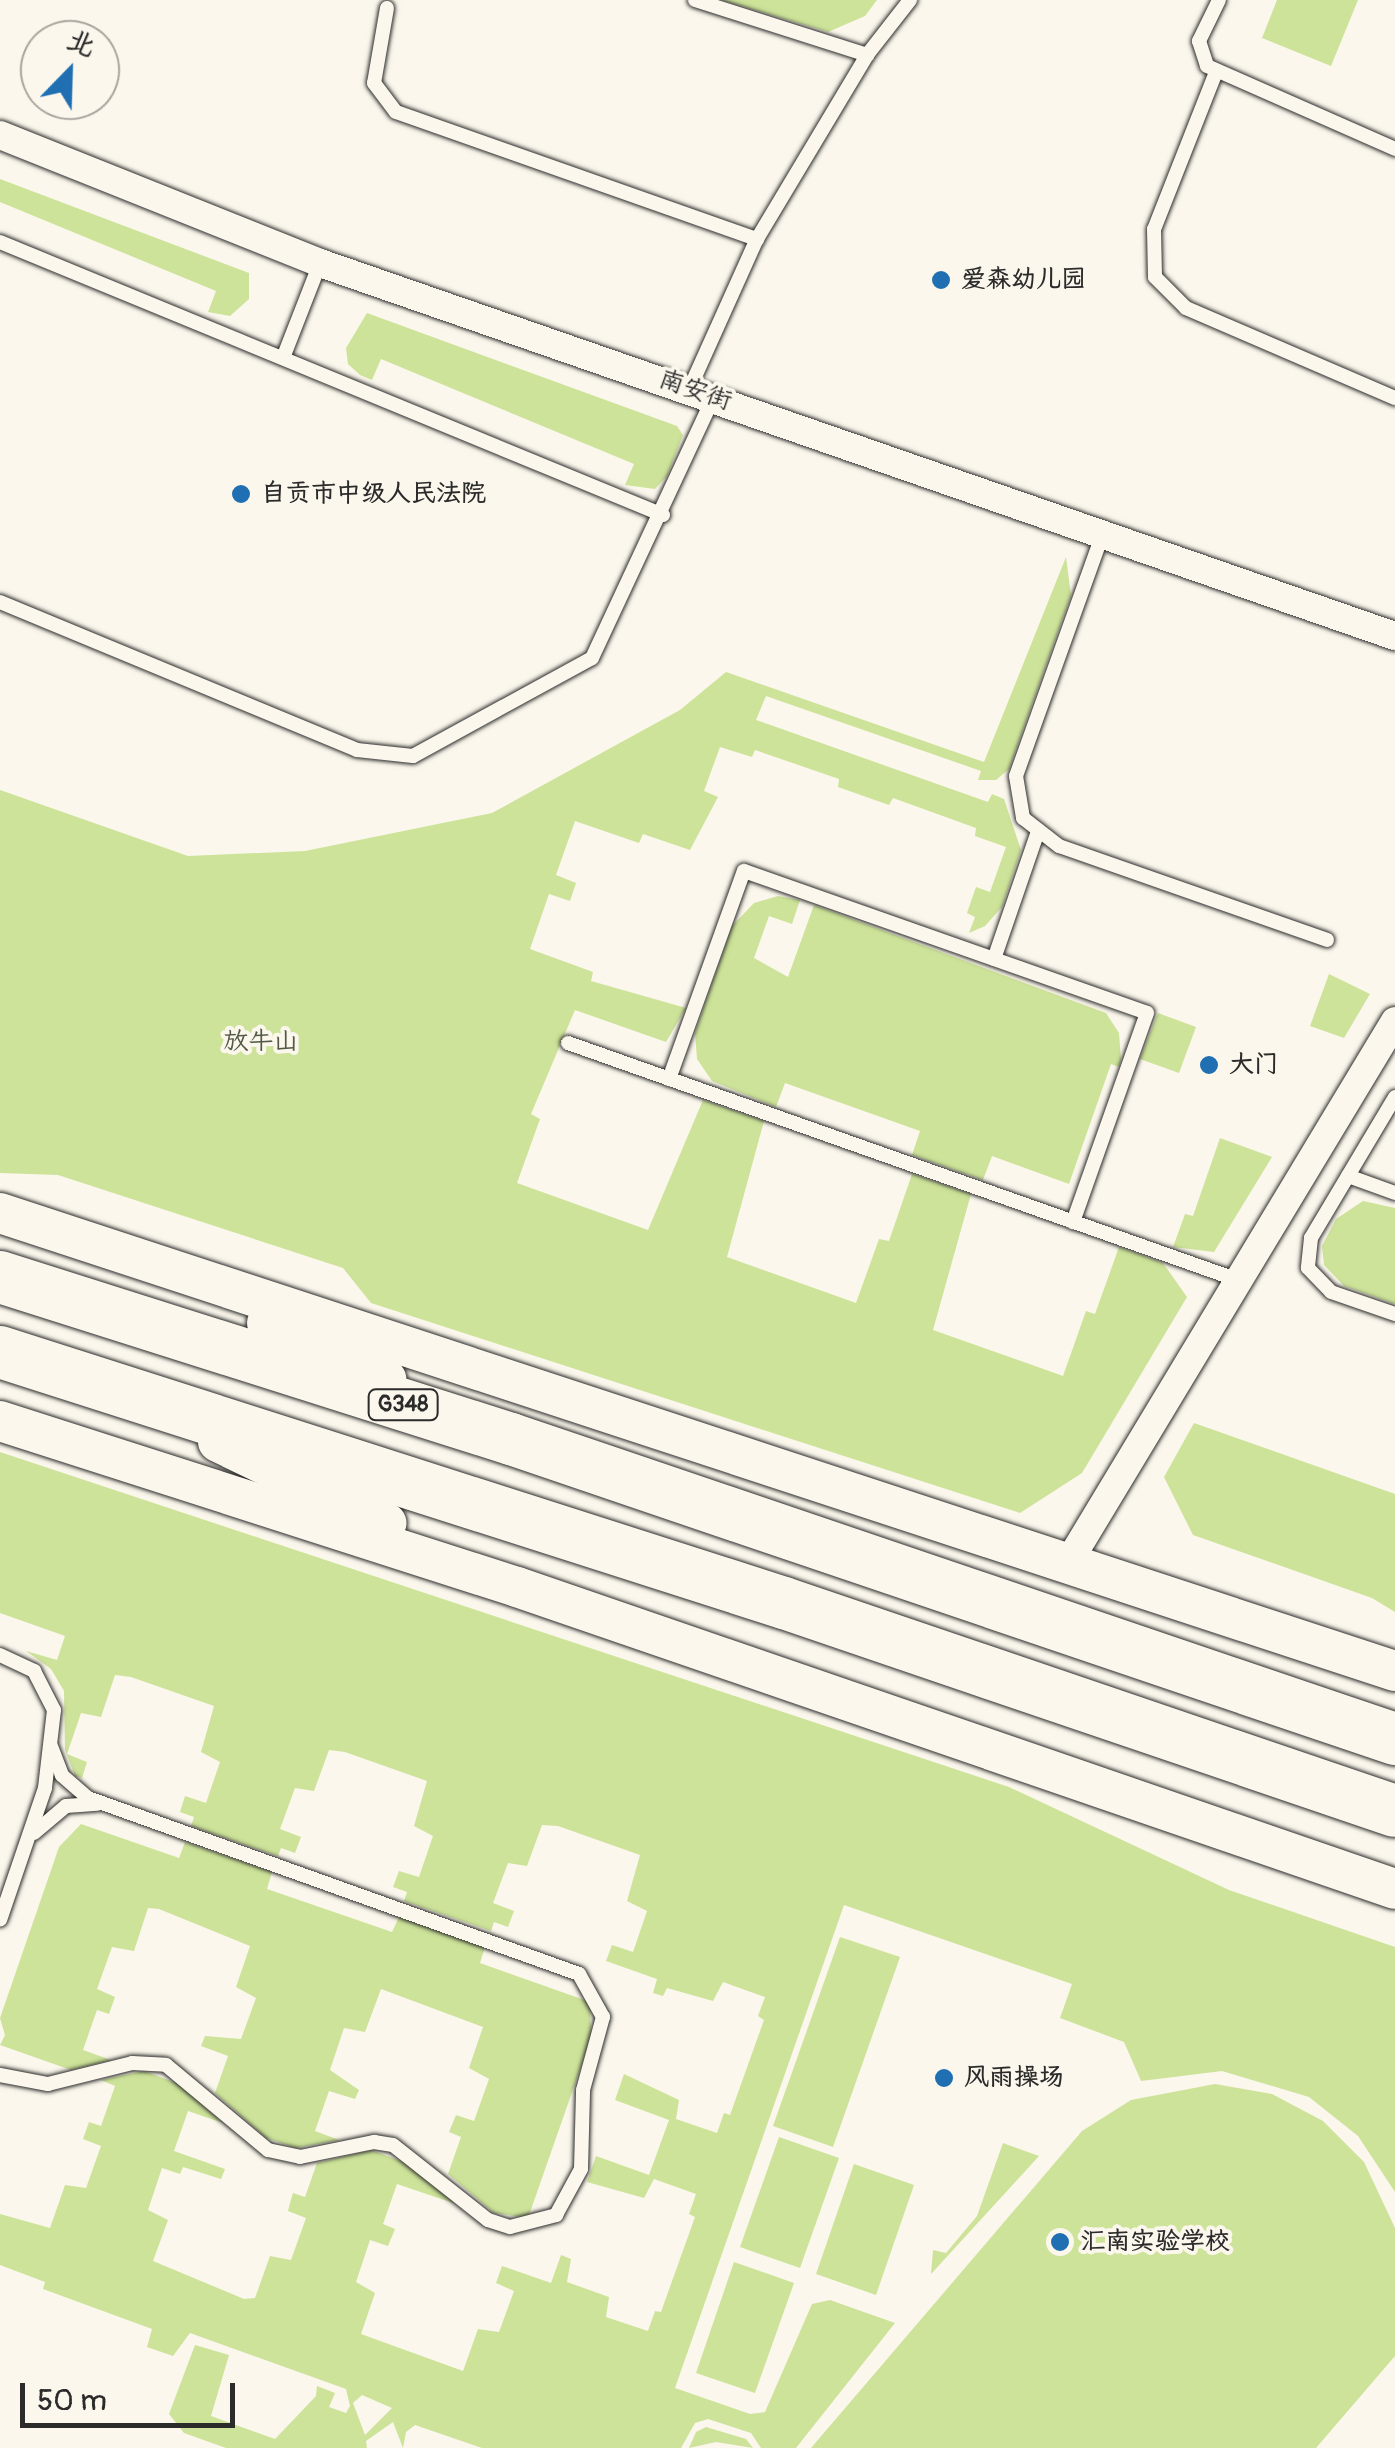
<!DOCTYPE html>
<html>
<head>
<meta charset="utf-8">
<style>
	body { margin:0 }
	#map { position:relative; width:1395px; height:2448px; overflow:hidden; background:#fbf7ec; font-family:Pangolin,"LXGW WenKai TC",sans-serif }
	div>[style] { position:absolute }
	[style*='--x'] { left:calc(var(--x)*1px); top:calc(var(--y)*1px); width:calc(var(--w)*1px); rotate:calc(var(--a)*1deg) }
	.green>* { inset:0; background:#cde399 }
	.roads { filter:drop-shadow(0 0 2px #2b2b2b) drop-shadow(0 0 2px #2b2b2b) }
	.lane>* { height:14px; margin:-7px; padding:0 7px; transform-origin:7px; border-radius:7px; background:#fbf7ec }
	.street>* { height:28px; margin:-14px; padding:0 14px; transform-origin:14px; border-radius:14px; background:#fbf7ec }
	.secondary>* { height:40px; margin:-20px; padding:0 20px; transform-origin:20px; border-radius:20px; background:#fbf7ec }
	.highway>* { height:52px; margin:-26px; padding:0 26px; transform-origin:26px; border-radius:26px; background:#fbf7ec }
	.dots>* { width:28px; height:28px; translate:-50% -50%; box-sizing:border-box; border:5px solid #fbf7ec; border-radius:50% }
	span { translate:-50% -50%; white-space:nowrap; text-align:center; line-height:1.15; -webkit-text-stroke:8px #fbf7ec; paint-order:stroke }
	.shield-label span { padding:2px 8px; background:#fbf7ec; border:2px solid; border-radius:8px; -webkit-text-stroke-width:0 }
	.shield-label { font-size:22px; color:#2b2b2b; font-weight:700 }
	.poi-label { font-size:25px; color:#2b2b2b; font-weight:700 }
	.left { translate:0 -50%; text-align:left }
	.street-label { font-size:25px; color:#2b2b2b }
	.park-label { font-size:25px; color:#545946 }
	.north { position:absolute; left:20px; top:20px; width:100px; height:100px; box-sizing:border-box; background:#fbf7ec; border:2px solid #a8a59f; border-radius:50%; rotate:23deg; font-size:28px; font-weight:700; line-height:40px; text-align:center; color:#2b2b2b }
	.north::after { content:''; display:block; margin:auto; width:35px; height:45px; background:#1f6fb2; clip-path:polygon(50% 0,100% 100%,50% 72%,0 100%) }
	.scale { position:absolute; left:20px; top:2383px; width:215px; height:45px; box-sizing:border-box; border:5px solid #2b2b2b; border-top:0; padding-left:12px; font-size:30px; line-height:35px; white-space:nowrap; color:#2b2b2b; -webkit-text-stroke:8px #fbf7ec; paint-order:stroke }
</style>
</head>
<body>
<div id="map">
	<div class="green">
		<i style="clip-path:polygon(721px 0,877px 0,865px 16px,828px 32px)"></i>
		<i style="clip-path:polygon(1277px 0,1358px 0,1331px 66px,1262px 38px)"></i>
		<i style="clip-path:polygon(0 179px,249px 273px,249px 299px,230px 316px,208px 312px,216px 291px,0 202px)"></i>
		<i style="clip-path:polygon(367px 313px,677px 426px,683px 435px,667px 476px,655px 489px,625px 485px,634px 464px,381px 359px,372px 380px,360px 375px,348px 364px,346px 348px)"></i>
		<i style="clip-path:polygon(1066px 557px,1071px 595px,1009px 769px,996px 780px,978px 780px,981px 771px,766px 696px,756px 720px,988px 802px,992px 794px,1004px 799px,1021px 850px,1002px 907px,985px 926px,969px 933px,975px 917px,967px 913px,976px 887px,990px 892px,1006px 847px,975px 836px,976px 828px,893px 798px,889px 805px,838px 787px,839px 779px,755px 750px,752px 757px,720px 747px,704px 791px,718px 797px,690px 850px,643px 834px,639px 843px,575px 821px,556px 875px,576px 883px,570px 901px,549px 894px,530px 949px,593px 972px,591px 981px,686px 1008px,666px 1042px,575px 1010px,531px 1114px,540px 1119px,517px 1183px,648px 1230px,703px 1100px,764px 1121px,727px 1257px,856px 1303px,879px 1239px,889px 1241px,912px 1174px,971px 1194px,933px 1330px,1063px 1376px,1086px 1311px,1095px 1314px,1119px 1247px,1163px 1263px,1187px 1297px,1082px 1473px,1020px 1513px,371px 1303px,343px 1268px,58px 1175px,0 1173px,0 790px,188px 856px,305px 851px,492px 813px,680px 710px,726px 672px,984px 762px)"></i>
		<i style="clip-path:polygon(778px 896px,800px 900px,792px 924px,769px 916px,754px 958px,788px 977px,814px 905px,1106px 1013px,1119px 1033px,1121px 1060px,1119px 1067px,1111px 1064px,1069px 1184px,992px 1156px,983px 1180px,912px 1155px,920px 1131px,785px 1083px,776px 1107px,712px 1081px,697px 1059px,695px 1033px,732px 926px,754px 903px)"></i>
		<i style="clip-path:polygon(1329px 974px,1370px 994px,1344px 1038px,1310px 1026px)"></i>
		<i style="clip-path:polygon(1158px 1013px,1196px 1027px,1179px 1073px,1140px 1059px)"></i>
		<i style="clip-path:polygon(1220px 1138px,1272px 1157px,1214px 1252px,1173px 1247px,1185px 1214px,1193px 1216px)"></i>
		<i style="clip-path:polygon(1363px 1201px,1395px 1208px,1395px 1304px,1344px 1286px,1324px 1265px,1322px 1246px,1336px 1219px)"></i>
		<i style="clip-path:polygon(1194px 1423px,1395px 1494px,1395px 1612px,1372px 1598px,1193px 1535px,1164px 1477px)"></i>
		<i style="clip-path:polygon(evenodd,0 1452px,1009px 1787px,1229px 1890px,1395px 1947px,1395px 2192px,1358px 2136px,1309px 2097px,1222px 2071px,1141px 2081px,1124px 2042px,1060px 2018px,1072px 1984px,844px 1905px,675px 2388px,750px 2414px,765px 2412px,812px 2304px,830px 2300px,895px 2323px,796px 2448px,761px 2448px,751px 2433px,708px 2419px,695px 2423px,681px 2448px,482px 2448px,415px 2425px,406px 2432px,403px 2448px,393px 2422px,366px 2441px,367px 2448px,226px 2448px,184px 2433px,169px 2414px,195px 2345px,229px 2355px,211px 2416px,275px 2439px,316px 2396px,317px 2386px,335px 2393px,329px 2407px,346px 2413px,350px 2406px,346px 2389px,190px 2333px,173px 2356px,147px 2347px,152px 2329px,43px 2289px,45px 2282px,0 2265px,0 2214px,50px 2228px,65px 2185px,86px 2188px,101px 2146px,83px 2139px,89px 2122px,101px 2126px,115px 2086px,101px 2080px,144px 2071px,179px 2084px,223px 2123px,188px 2111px,174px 2151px,225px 2169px,221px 2179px,183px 2167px,180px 2174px,162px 2168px,148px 2210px,168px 2220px,153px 2261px,244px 2299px,255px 2298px,270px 2256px,291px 2260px,306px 2218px,288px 2211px,290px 2203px,293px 2193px,305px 2197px,317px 2163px,371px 2150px,412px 2165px,456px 2204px,397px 2184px,383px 2224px,395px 2229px,388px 2246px,370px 2240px,356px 2282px,375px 2293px,361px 2334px,463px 2371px,478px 2329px,499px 2332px,514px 2291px,496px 2283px,502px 2266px,551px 2283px,561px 2255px,571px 2259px,567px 2282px,609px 2297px,606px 2317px,648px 2331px,655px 2311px,661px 2312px,695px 2217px,689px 2214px,696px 2194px,654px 2179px,644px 2198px,587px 2182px,596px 2156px,649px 2175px,669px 2120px,615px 2100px,624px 2074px,679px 2100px,676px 2119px,717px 2133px,724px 2113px,730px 2115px,764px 2020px,758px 2016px,765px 1997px,723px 1982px,713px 2001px,667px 1988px,663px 1996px,653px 1993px,657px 1979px,606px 1961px,612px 1945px,633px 1952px,647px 1911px,627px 1901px,640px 1855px,558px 1826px,542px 1825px,527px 1866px,508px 1863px,493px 1903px,514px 1911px,508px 1927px,494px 1922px,491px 1931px,404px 1901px,407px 1892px,393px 1887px,399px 1871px,419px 1877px,433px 1836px,414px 1826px,427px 1781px,345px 1752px,329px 1750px,314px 1791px,295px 1788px,280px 1829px,301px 1837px,295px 1853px,281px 1848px,278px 1856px,191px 1826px,194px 1817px,180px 1812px,185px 1796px,206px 1803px,220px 1762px,201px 1752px,214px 1706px,131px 1677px,115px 1675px,101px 1717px,81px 1713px,67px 1754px,87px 1762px,82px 1778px,75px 1776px,65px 1750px,64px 1691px,51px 1669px,26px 1651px,57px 1660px,65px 1636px,0 1613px,0 1452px,362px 2395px,392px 2408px,365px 2435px,353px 2403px,362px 2395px)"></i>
		<i style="clip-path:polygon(81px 1824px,179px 1858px,185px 1842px,272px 1872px,267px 1889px,392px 1932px,399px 1917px,485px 1947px,480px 1963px,590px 2002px,591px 2038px,528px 2218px,494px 2213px,448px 2174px,461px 2137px,449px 2132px,456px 2115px,474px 2121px,489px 2079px,469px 2068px,483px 2027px,381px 1989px,365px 2032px,344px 2028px,330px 2070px,359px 2090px,355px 2099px,329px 2091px,315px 2131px,339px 2140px,296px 2148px,266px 2138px,215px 2093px,228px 2056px,201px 2046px,205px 2036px,241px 2039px,256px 1998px,236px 1987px,250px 1946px,159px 1909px,148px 1908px,134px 1951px,112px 1947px,97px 1989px,115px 1997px,109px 2014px,97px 2010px,83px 2050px,111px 2060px,71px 2070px,0 2045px,5px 2035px,0 2018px,59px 1847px)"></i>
		<i style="clip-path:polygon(840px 1937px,900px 1957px,833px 2147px,773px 2126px)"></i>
		<i style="clip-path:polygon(1215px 2084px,1272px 2094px,1323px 2121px,1364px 2162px,1395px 2228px,1395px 2356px,1316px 2448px,811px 2448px,1082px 2131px,1131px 2100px)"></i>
		<i style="clip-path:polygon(779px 2137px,839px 2158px,800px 2268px,740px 2247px)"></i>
		<i style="clip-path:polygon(1003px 2143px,1039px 2156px,931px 2274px,933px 2250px,946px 2253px,977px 2216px)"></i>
		<i style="clip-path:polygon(854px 2164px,914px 2185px,876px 2295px,816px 2274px)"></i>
		<i style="clip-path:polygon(734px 2262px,794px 2283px,755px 2393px,696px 2373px)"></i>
		<i style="clip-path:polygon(706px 2427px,746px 2439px,753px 2448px,716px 2442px,689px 2448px,696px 2432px)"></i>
	</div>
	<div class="roads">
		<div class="lane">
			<i style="--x:695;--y:0;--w:181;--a:17.7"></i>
			<i style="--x:1219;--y:0;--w:46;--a:116"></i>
			<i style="--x:1199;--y:41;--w:26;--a:72"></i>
			<i style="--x:1207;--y:66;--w:206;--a:23.8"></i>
			<i style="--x:387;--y:8;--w:76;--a:99.8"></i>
			<i style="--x:374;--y:83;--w:36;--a:53"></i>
			<i style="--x:396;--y:112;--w:383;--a:19.4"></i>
			<i style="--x:1216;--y:72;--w:169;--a:111.5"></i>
			<i style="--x:1154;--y:229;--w:48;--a:88.8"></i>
			<i style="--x:1155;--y:277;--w:44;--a:45"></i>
			<i style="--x:1186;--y:308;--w:228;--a:23.3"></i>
			<i style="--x:0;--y:242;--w:717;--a:22.38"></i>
			<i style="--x:283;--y:358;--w:102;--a:-68.7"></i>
			<i style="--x:689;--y:390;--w:166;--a:-65.8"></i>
			<i style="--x:757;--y:239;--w:214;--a:-59.1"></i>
			<i style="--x:867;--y:55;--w:70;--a:-52"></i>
			<i style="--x:1103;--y:533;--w:258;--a:109.7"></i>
			<i style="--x:1016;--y:776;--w:43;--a:80.5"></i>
			<i style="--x:1023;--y:818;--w:46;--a:37.9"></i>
			<i style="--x:1059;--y:846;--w:284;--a:19.3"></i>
			<i style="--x:0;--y:602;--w:386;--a:22.5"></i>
			<i style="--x:357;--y:750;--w:56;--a:6.1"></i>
			<i style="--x:413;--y:756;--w:204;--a:-28.7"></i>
			<i style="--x:592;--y:658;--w:287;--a:-65"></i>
			<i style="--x:994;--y:959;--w:132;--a:-71"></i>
			<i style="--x:568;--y:1043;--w:711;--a:19.48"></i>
			<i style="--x:669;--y:1079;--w:221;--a:-70.2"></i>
			<i style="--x:744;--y:871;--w:427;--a:19.4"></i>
			<i style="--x:1147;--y:1013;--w:222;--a:109.5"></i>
			<i style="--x:1395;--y:1097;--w:164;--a:120.8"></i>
			<i style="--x:1311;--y:1238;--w:30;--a:96"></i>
			<i style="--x:1308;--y:1268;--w:33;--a:46"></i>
			<i style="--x:1331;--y:1292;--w:68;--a:19"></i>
			<i style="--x:1348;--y:1176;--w:50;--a:19.9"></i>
			<i style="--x:0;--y:1655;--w:38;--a:25"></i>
			<i style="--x:34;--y:1671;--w:44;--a:62.9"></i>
			<i style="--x:54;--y:1710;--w:79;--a:96.6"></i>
			<i style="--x:45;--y:1788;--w:139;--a:108.8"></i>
			<i style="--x:34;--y:1833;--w:42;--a:-40.2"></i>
			<i style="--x:66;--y:1806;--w:31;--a:-4"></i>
			<i style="--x:0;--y:2075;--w:49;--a:10.6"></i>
			<i style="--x:48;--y:2084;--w:87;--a:-14"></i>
			<i style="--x:132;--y:2063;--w:34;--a:3"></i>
			<i style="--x:166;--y:2065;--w:133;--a:39.8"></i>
			<i style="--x:268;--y:2150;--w:33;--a:12"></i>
			<i style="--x:300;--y:2157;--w:76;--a:-11.5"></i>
			<i style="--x:374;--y:2142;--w:19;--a:9"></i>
			<i style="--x:393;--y:2145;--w:121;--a:38.3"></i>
			<i style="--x:488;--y:2220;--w:23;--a:18"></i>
			<i style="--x:510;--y:2227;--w:48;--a:-14.6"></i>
			<i style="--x:556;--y:2215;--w:52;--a:-61.5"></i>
			<i style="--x:581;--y:2169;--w:79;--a:-88.5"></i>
			<i style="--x:583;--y:2090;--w:76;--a:-74.7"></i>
			<i style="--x:603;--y:2017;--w:49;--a:-119.2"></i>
			<i style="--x:579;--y:1974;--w:522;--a:-160.28"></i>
			<i style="--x:88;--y:1798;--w:35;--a:-139"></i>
			<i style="--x:62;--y:1775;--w:31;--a:-111"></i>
		</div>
		<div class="street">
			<i style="--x:0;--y:135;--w:345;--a:21.8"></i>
			<i style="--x:320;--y:263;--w:1138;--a:19.14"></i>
			<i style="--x:1068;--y:1563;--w:633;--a:-58.9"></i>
		</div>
		<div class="secondary">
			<i style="--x:0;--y:1213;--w:1468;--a:18.18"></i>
			<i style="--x:267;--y:1323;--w:132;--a:25.2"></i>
			<i style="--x:0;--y:1421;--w:543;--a:17.8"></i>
			<i style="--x:517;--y:1587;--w:928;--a:18.98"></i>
			<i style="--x:218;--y:1442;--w:187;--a:25.7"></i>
		</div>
		<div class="highway">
			<i style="--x:0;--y:1277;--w:536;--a:17.59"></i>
			<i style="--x:511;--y:1439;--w:934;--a:18.75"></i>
			<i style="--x:0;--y:1352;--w:823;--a:17.75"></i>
			<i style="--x:784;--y:1603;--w:645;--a:18.8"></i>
		</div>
	</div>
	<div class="dots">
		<i style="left:941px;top:280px;background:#1f6fb2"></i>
		<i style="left:241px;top:494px;background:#1f6fb2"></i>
		<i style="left:1209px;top:1065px;background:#1f6fb2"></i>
		<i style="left:944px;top:2078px;background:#1f6fb2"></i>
		<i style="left:1060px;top:2242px;background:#1f6fb2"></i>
	</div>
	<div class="shield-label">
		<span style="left:403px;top:1405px">G348</span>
	</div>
	<div class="poi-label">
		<span class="left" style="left:961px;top:280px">爱森幼儿园</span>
		<span class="left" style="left:261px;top:494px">自贡市中级人民法院</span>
		<span class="left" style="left:1229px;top:1065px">大门</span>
		<span class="left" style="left:964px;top:2078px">风雨操场</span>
		<span class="left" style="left:1080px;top:2242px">汇南实验学校</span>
	</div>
	<div class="street-label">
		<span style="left:695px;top:391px;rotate:19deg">南安街</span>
	</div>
	<div class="park-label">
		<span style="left:261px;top:1042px">放牛山</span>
	</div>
	<div class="north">北</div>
	<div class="scale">50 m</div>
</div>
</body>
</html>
